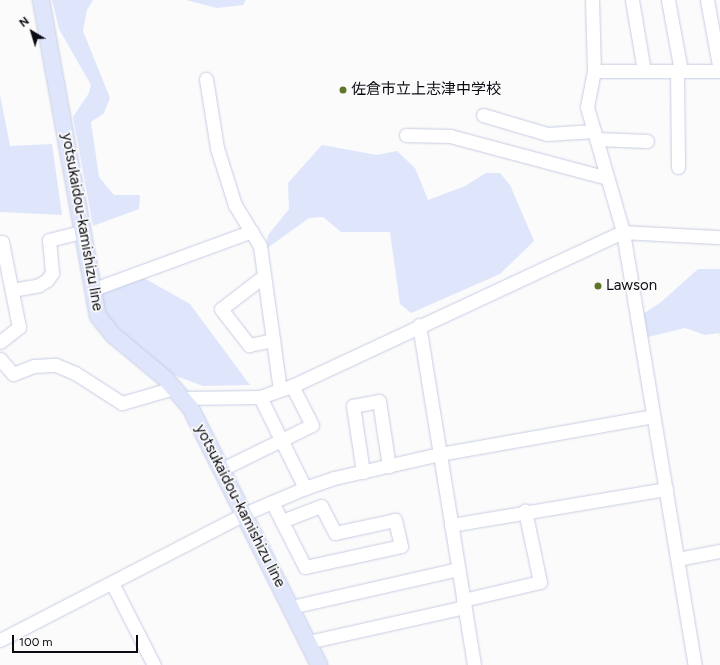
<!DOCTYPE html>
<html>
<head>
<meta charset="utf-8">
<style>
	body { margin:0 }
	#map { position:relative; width:720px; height:665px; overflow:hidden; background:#fbfbfb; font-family:Figtree,"Noto Sans JP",sans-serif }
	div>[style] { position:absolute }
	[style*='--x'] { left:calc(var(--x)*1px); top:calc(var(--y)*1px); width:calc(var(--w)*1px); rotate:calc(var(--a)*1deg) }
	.green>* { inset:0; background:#dfe5fb }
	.roads { filter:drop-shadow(0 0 1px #c7cde4) drop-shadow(0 0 1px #c7cde4) }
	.minor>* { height:13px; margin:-6.5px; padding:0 6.5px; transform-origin:6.5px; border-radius:6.5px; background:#fff }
	.major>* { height:16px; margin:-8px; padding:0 8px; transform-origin:8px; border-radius:8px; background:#dfe5fb }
	.dots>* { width:11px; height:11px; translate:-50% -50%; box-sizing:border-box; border:2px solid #fbfbfb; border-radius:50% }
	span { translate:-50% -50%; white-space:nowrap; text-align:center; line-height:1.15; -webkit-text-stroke:3.5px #fbfbfb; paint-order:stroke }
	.poi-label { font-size:15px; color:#0a0b13 }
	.left { translate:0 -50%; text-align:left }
	.street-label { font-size:15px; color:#0a0b13 }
	.north { position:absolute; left:12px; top:12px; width:40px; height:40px; -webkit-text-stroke:3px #fbfbfb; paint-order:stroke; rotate:322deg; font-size:11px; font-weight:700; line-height:16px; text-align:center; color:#0a0b13 }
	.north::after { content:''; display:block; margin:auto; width:14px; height:18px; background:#0a0b13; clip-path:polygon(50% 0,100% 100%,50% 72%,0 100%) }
	.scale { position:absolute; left:12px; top:635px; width:126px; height:18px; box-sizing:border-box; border:2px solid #0a0b13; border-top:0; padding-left:5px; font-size:12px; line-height:14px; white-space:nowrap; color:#0a0b13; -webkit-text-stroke:3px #fbfbfb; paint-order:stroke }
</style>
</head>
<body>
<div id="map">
	<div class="green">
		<i style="clip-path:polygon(52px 0,93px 0,87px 10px,83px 31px,110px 98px,104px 113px,91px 122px,99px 177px,114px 195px,140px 195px,139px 209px,93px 226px,73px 117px,89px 93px,91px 85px,59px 29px)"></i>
		<i style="clip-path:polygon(186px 0,246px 0,243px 5px,217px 8px)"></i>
		<i style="clip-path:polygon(0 95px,10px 146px,52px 144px,62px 215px,0 212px)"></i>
		<i style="clip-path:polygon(322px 145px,377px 155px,397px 151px,415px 168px,428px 200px,465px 186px,486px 173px,500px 173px,510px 185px,534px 241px,500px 274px,411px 313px,400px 304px,390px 232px,341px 232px,323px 217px,309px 218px,266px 249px,268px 235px,289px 209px,288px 183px)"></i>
		<i style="clip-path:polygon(698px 269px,720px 269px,720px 336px,719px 333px,705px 335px,685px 328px,648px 337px,643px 314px,660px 303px)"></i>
		<i style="clip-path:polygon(144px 278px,190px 304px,250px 385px,203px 386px,168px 373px,107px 318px,101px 294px)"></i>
	</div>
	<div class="roads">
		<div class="minor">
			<i style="--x:592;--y:0;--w:71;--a:88.4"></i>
			<i style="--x:594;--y:71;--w:37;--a:101"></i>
			<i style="--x:587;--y:107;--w:130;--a:73.9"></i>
			<i style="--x:623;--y:232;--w:439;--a:80.6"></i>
			<i style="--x:632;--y:0;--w:72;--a:80.4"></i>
			<i style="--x:668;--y:0;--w:72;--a:79.6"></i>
			<i style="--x:707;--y:0;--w:72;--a:79.6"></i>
			<i style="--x:594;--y:71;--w:126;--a:0"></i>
			<i style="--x:677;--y:71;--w:96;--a:89.4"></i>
			<i style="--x:206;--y:79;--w:70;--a:80.9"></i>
			<i style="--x:217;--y:148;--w:60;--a:72.5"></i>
			<i style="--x:235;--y:205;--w:48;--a:58.6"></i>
			<i style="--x:260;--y:246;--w:145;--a:82.1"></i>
			<i style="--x:483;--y:115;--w:67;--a:16.5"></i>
			<i style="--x:547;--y:134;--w:47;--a:-3.7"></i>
			<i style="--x:406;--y:135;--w:44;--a:1.3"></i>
			<i style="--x:450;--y:136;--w:163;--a:14.9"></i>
			<i style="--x:597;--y:139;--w:50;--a:2.3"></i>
			<i style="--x:0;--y:243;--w:2;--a:-27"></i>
			<i style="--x:2;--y:242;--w:87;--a:78.7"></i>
			<i style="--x:19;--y:327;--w:24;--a:142"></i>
			<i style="--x:264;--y:276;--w:54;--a:142.5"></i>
			<i style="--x:221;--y:309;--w:46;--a:52.1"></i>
			<i style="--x:249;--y:345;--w:25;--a:-12"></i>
			<i style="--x:12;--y:290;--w:27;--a:-10"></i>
			<i style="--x:39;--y:285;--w:9;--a:-32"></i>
			<i style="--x:47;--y:280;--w:9;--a:-54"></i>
			<i style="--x:52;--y:273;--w:33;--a:-95"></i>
			<i style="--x:49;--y:240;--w:34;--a:-14"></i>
			<i style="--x:91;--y:290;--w:171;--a:-20.1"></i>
			<i style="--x:419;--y:325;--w:344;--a:80.8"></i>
			<i style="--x:0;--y:359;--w:20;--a:49"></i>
			<i style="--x:13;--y:374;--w:22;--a:-21"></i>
			<i style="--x:34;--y:366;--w:22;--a:-3"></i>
			<i style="--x:56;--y:365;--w:21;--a:23"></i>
			<i style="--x:75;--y:373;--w:56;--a:32.6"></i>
			<i style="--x:122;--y:403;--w:54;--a:-16.1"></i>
			<i style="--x:260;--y:397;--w:102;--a:63.7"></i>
			<i style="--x:182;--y:398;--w:78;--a:-0.7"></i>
			<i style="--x:260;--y:397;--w:34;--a:-19"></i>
			<i style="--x:292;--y:386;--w:365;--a:-25"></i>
			<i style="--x:623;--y:232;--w:97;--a:3"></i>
			<i style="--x:222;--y:469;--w:100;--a:-26.1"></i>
			<i style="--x:312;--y:425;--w:44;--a:-117.1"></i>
			<i style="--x:363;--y:472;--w:67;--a:-98.6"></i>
			<i style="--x:353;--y:406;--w:26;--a:-11"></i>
			<i style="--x:379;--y:401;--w:66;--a:81.3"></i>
			<i style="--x:272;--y:502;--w:73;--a:63.1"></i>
			<i style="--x:305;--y:567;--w:98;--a:-12.3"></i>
			<i style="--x:401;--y:546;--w:27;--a:-103"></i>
			<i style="--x:395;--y:520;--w:61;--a:167.8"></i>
			<i style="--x:335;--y:533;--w:30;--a:-117"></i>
			<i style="--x:321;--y:506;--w:42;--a:159"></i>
			<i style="--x:451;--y:525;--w:218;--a:-9.5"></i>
			<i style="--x:678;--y:559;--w:43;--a:-10.8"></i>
			<i style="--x:112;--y:583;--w:92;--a:62.9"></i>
			<i style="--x:463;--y:600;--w:79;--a:-13.2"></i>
			<i style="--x:540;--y:582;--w:73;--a:-101.9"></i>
			<i style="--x:291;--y:607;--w:171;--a:-12.8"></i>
			<i style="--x:0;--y:640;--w:275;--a:-27.3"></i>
			<i style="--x:244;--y:514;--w:66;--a:-23.1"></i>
			<i style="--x:305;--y:488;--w:31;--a:-19"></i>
			<i style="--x:334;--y:478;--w:109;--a:-12.8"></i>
			<i style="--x:440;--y:454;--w:216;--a:-10.1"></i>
			<i style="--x:308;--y:642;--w:160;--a:-12.6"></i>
		</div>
		<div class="major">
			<i style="--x:41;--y:0;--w:321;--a:79.8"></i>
			<i style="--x:98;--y:316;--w:24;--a:52"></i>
			<i style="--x:113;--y:335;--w:69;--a:39.7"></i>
			<i style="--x:166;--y:379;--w:39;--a:50"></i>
			<i style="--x:191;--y:409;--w:286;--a:63.4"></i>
		</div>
	</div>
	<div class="dots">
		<i style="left:343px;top:90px;background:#5f7627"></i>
		<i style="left:598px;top:286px;background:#5f7627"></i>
	</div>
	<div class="poi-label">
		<span class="left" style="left:351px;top:90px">佐倉市立上志津中学校</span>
		<span class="left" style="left:606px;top:286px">Lawson</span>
	</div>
	<div class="street-label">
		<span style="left:82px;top:222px;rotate:80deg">yotsukaidou-kamishizu line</span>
		<span style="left:240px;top:506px;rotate:63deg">yotsukaidou-kamishizu line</span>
	</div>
	<div class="north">N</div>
	<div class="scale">100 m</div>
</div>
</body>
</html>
